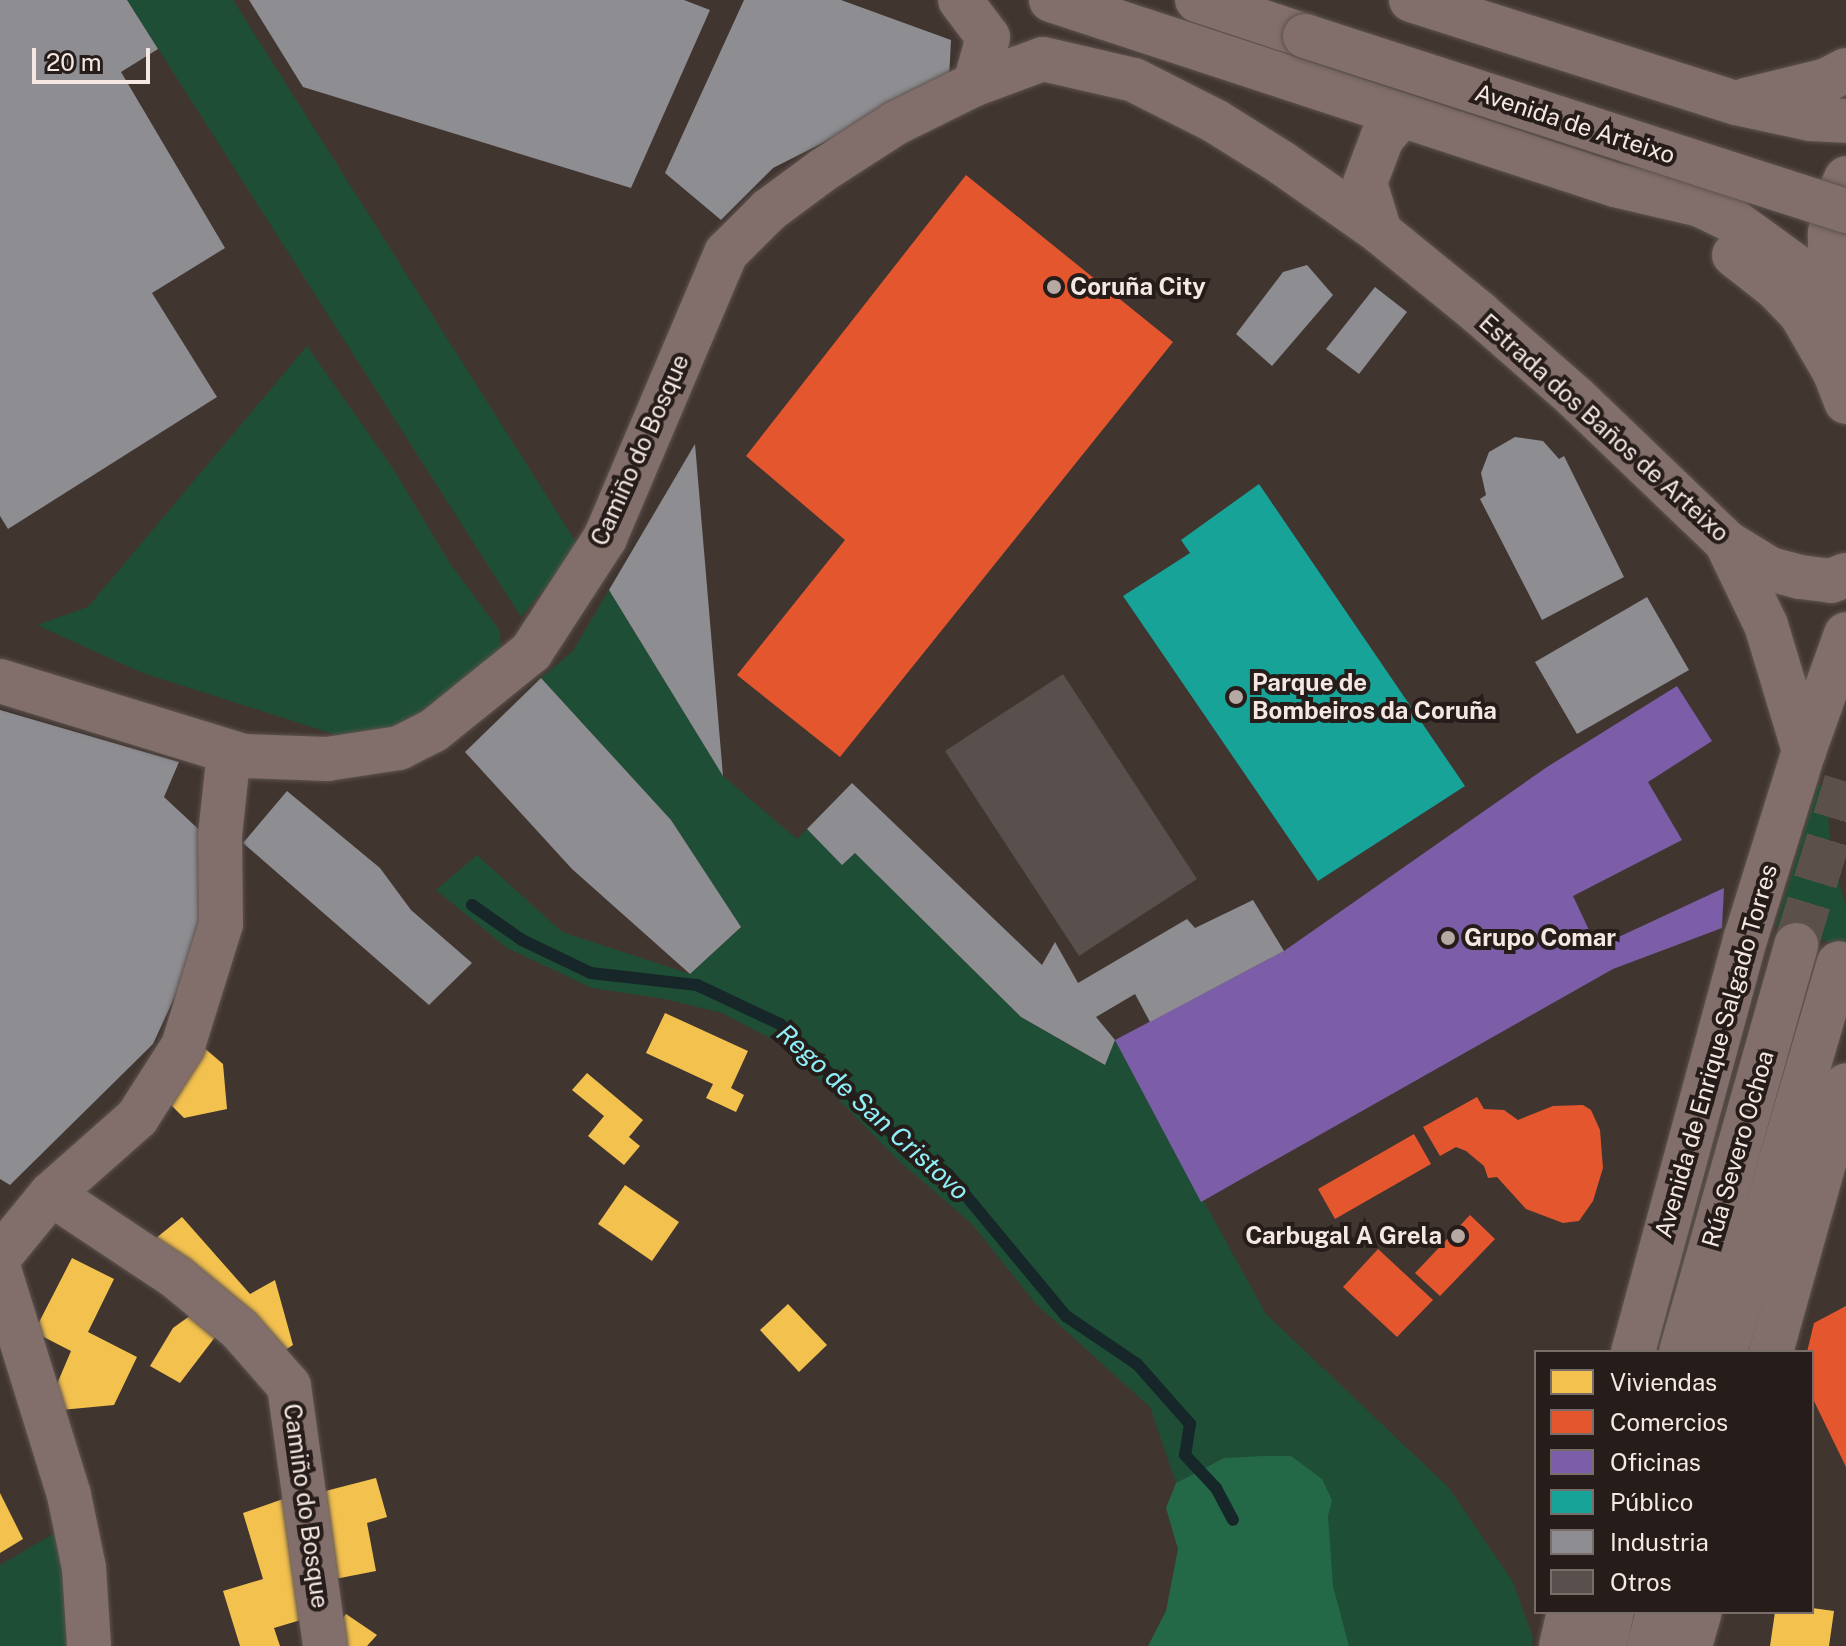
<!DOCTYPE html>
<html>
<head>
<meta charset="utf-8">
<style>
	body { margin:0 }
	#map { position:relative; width:1846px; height:1646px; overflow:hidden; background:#413530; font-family:"Public Sans",sans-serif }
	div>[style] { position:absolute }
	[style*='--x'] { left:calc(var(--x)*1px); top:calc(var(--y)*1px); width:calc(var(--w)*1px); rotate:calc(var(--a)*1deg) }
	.green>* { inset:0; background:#1e4e36 }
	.forest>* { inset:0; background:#236948 }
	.homes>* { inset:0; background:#f2c14e }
	.shops>* { inset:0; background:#e4572e }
	.offices>* { inset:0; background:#7b5ea7 }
	.public>* { inset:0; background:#17a398 }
	.industry>* { inset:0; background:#8d8d92 }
	.stream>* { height:12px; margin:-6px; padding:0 6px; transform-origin:6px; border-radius:6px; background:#172628 }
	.building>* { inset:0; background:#594f4c }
	.major-tunnel>* { height:44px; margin-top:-22px; transform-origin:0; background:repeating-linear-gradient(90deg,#5c504b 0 44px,transparent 0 66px) }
	.roads { filter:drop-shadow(0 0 2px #5c524e) drop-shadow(0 0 2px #5c524e) }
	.minor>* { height:44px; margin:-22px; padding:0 22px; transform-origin:22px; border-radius:22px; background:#826e6a }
	.major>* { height:44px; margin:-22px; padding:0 22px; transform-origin:22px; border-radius:22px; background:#826e6a }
	.bridges { filter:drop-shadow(0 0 2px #5c524e) drop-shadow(0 0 2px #5c524e) }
	.major-bridge>* { height:44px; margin:-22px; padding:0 22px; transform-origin:22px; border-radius:22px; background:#826e6a }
	.dots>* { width:22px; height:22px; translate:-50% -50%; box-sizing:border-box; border:4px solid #261c19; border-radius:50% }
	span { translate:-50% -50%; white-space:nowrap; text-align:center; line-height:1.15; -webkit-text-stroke:8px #261c19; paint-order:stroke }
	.street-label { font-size:24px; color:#f5e7e2 }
	.poi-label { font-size:24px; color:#f5e7e2; font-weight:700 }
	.left { translate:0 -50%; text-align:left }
	.right { translate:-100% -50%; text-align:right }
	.water-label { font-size:26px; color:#8feff8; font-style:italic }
	.legend { position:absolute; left:1534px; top:1350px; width:280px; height:264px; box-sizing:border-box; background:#261c19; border:2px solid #796d69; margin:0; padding:10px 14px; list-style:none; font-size:24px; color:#f5e7e2 }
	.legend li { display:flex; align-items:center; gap:16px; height:40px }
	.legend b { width:40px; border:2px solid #796d69 }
	.scale { position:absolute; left:32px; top:48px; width:118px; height:36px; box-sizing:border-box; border:4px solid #f5e7e2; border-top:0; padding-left:10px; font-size:24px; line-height:28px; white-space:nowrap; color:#f5e7e2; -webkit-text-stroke:6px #261c19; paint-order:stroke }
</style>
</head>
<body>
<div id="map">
	<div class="green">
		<i style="clip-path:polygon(127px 0,233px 0,579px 547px,521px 617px)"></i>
		<i style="clip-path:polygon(307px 346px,392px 467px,449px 562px,500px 631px,501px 652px,433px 714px,355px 741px,140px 672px,37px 625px,88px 607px)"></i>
		<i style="clip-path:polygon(609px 590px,723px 776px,797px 839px,807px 829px,842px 864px,855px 853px,1021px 1017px,1104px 1065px,1115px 1040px,1266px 1314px,1449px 1488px,1513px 1582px,1533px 1638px,1532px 1646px,1337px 1646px,1224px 1458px,1176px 1483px,1150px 1407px,1036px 1304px,972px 1224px,898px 1160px,787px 1047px,722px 1013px,665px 999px,592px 988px,507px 948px,436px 890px,477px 855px,562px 932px,690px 974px,741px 927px,671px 820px,541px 678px,573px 651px)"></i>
		<i style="clip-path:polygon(1818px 785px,1825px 785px,1832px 857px,1846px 907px,1846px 947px,1776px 926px)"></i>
		<i style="clip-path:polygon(87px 1514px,106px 1646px,0 1646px,0 1565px)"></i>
	</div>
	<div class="forest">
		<i style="clip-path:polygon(1263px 1456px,1291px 1456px,1322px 1479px,1332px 1500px,1328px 1516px,1333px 1586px,1349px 1646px,1148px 1646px,1166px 1611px,1178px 1549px,1166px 1508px,1176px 1483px,1224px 1458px)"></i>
	</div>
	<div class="homes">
		<i style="clip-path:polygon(665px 1013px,748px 1051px,731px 1088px,744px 1095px,736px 1112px,706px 1098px,713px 1084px,646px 1053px)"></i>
		<i style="clip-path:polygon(202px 1046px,223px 1064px,227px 1109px,184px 1118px,169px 1103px)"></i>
		<i style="clip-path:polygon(587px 1073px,643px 1120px,629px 1137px,640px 1146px,624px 1165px,588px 1136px,604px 1116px,572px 1090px)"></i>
		<i style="clip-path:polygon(625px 1185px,679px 1222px,652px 1261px,598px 1224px)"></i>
		<i style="clip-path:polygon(182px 1217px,250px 1294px,275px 1280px,293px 1345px,279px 1354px,150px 1243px)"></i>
		<i style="clip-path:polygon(72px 1258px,114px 1279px,88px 1332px,137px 1357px,114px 1405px,61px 1410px,54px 1391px,71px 1351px,34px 1332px)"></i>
		<i style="clip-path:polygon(788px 1304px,827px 1345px,799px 1372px,760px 1330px)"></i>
		<i style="clip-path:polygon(198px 1310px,222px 1328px,180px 1383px,150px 1366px,173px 1328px)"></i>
		<i style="clip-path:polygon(376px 1478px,387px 1517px,367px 1523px,376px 1571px,335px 1579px,314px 1494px)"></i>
		<i style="clip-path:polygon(0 1493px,23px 1539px,0 1553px)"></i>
		<i style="clip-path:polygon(283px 1499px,314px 1616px,274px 1628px,280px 1646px,240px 1646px,223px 1591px,263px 1579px,243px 1513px)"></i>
		<i style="clip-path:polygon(1812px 1608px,1834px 1611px,1829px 1646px,1770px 1646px,1775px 1612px,1812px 1612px)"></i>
		<i style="clip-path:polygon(346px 1614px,377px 1635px,367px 1646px,331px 1646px,330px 1634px)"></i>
	</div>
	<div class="shops">
		<i style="clip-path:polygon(966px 175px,1173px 342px,840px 757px,737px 675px,845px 540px,746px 456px)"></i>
		<i style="clip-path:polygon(1477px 1097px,1484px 1109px,1504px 1110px,1518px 1120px,1553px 1106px,1583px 1105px,1591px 1110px,1600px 1130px,1603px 1168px,1593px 1201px,1579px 1221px,1563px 1223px,1526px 1209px,1497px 1177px,1488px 1178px,1484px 1166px,1466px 1151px,1456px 1147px,1440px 1156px,1423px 1127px)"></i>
		<i style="clip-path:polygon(1414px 1134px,1431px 1164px,1335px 1219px,1318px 1189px)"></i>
		<i style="clip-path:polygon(1470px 1215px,1495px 1239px,1440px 1296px,1415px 1273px)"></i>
		<i style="clip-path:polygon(1378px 1249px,1433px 1300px,1397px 1337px,1343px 1287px)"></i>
		<i style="clip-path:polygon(1846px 1306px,1846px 1467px,1812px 1397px,1812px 1352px,1807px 1352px,1814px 1323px)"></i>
	</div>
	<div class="offices">
		<i style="clip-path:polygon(1677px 686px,1712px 741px,1648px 782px,1682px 840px,1573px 896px,1597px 947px,1724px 888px,1722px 928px,1613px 969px,1201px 1202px,1115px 1040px,1284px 951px,1547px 767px)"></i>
	</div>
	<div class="public">
		<i style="clip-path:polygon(1259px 484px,1465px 786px,1318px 881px,1123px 596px,1190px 553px,1181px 540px)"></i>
	</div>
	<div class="industry">
		<i style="clip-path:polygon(0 0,127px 0,158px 49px,121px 72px,225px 248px,152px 293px,217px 397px,8px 529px,0 516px)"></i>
		<i style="clip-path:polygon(249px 0,684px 0,710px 10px,631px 188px,303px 87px)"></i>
		<i style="clip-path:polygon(744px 0,841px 0,951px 40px,949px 79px,773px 168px,721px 220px,665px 173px)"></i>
		<i style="clip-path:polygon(1307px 265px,1333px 295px,1272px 366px,1236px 334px,1283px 272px)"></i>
		<i style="clip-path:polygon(1375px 287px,1407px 312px,1359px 374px,1326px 349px)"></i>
		<i style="clip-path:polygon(1515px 437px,1543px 441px,1559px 459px,1564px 456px,1624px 577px,1542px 620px,1480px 499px,1486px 495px,1481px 473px,1489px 452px)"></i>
		<i style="clip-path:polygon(695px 444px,723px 776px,609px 590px)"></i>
		<i style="clip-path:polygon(1647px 597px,1689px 670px,1577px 734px,1535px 662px)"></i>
		<i style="clip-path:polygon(541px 678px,671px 820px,741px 927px,690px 974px,572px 869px,465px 752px)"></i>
		<i style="clip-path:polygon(0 710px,179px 762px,164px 797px,209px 839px,204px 933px,153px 1044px,10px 1185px,0 1179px)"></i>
		<i style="clip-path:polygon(852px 783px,1042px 965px,1055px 942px,1078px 983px,1187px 919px,1195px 928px,1253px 900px,1284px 951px,1150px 1022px,1135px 994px,1096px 1017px,1115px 1040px,1105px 1065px,1021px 1017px,855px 853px,842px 865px,807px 829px)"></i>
		<i style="clip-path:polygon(287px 791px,380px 868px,411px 910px,472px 963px,429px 1005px,243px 843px)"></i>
	</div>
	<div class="stream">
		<i style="--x:472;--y:905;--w:61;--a:35"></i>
		<i style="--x:522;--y:940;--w:76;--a:25.6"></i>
		<i style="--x:591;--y:973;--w:107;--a:6.5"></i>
		<i style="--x:697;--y:985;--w:92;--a:25.2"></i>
		<i style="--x:780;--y:1024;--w:141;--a:45"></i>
		<i style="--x:880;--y:1124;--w:84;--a:36.3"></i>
		<i style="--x:948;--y:1174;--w:185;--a:50.3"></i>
		<i style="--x:1066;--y:1316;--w:86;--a:34.1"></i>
		<i style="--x:1137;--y:1364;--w:80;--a:48.5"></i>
		<i style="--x:1190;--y:1424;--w:31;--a:99"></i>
		<i style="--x:1185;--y:1455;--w:45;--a:46.8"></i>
		<i style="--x:1216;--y:1488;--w:36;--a:62"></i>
	</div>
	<div class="building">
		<i style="clip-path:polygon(1063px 674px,1197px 879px,1079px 956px,945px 751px)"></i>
	</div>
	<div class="major-tunnel">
		<i style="--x:1796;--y:945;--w:171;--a:-73"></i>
	</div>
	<div class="roads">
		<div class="minor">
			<i style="--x:960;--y:0;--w:46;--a:52.9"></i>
			<i style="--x:988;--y:37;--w:49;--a:105.5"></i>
			<i style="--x:1380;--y:232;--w:51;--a:-107"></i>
			<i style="--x:1365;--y:183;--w:48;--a:-69.3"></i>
			<i style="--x:1382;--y:138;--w:28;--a:-49"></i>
			<i style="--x:1726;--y:542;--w:92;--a:64.3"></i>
			<i style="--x:1766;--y:625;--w:132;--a:73.2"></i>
			<i style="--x:0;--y:681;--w:255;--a:17.1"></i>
			<i style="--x:244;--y:756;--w:83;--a:2.1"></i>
			<i style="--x:327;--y:759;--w:73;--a:-8.7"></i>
			<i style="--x:399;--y:748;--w:38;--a:-27"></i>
			<i style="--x:433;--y:731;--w:126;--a:-38.9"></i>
			<i style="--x:531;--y:652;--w:136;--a:-57"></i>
			<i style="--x:605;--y:538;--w:310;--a:-67"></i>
			<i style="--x:726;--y:253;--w:61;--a:-45"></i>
			<i style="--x:769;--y:210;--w:67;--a:-36.5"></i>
			<i style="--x:823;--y:170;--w:87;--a:-32.8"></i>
			<i style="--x:896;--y:123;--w:88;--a:-26.3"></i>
			<i style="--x:975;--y:84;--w:72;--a:-20.2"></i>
			<i style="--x:1043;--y:59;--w:93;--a:13"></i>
			<i style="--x:1134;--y:80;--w:91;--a:26.8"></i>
			<i style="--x:1215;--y:121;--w:79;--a:32.1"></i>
			<i style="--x:1282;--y:163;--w:120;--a:35.1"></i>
			<i style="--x:1380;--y:232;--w:127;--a:39.2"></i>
			<i style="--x:1478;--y:312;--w:129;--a:41.2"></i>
			<i style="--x:1575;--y:397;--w:209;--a:43.8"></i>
			<i style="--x:1726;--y:542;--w:52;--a:31.5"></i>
			<i style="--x:1770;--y:569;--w:31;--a:15"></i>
			<i style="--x:1800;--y:577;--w:31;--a:7"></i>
			<i style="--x:1831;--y:581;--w:16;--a:-22"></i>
			<i style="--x:51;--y:1194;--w:150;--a:33.6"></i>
			<i style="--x:176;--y:1277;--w:83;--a:39.6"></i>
			<i style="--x:240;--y:1330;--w:74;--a:48.8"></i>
			<i style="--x:289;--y:1386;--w:262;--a:82.1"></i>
			<i style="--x:0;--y:1256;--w:80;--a:-50.6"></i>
			<i style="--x:51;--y:1194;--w:115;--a:-41.5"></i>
			<i style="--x:137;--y:1118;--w:85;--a:-57.4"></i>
			<i style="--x:183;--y:1046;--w:128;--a:-72.7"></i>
			<i style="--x:221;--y:924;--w:89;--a:-90.6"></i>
			<i style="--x:220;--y:835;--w:83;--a:-83.8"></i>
			<i style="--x:0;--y:1272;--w:233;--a:72.8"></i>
			<i style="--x:69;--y:1495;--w:75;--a:78.4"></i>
			<i style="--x:84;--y:1568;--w:78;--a:86.3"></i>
		</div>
		<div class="major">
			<i style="--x:1051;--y:0;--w:594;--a:18.16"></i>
			<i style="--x:1615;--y:185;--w:87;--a:13.2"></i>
			<i style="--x:1700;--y:205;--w:39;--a:26"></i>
			<i style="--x:1735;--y:222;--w:87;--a:36.1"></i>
			<i style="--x:1805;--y:273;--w:68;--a:52.8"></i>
			<i style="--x:1197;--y:0;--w:114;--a:18.4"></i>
			<i style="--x:1411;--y:0;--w:341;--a:17.6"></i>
			<i style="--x:1736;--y:103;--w:76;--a:12.2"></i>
			<i style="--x:1810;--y:119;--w:36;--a:3"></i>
			<i style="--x:1745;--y:100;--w:84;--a:-13.7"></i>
			<i style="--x:1827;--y:80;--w:21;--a:-28"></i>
			<i style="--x:1734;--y:255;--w:53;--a:38.2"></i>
			<i style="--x:1776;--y:288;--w:36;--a:46"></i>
			<i style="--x:1801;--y:314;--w:68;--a:60"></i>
			<i style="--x:1835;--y:373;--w:31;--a:69"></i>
			<i style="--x:1843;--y:316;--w:46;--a:-105.3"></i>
			<i style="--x:1831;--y:272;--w:38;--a:-92"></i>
			<i style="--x:1830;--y:234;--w:31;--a:-81"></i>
			<i style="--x:1835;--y:203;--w:27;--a:-66"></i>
			<i style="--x:1633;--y:1352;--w:430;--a:-74.8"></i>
			<i style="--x:1746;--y:937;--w:195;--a:-72.7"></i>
			<i style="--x:1804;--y:751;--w:124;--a:-70.3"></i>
			<i style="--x:1681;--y:1352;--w:423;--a:-74.2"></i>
			<i style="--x:1725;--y:1352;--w:405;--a:-73.7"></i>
			<i style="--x:1771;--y:1352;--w:277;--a:-74.3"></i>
			<i style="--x:1561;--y:1646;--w:35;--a:-77"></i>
			<i style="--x:1604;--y:1646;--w:35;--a:-77"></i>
			<i style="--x:1649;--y:1646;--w:35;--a:-75"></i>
			<i style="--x:1690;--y:1646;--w:35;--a:-74"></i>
		</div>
	</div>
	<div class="bridges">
		<div class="major-bridge">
			<i style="--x:1305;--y:36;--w:569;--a:17.93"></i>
		</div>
	</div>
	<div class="dots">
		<i style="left:1054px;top:287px;background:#b6a9a4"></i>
		<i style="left:1236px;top:697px;background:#b6a9a4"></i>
		<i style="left:1448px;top:938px;background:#b6a9a4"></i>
		<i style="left:1458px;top:1236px;background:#b6a9a4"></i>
	</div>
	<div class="street-label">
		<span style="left:1575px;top:124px;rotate:18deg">Avenida de Arteixo</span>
		<span style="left:1604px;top:428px;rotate:42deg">Estrada dos Baños de Arteixo</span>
		<span style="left:640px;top:450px;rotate:-66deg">Camiño do Bosque</span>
		<span style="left:1716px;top:1051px;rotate:-74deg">Avenida de Enrique Salgado Torres</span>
		<span style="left:1738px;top:1149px;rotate:-74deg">Rúa Severo Ochoa</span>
		<span style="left:306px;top:1506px;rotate:82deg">Camiño do Bosque</span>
	</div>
	<div class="poi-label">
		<span class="left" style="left:1070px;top:287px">Coruña City</span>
		<span class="left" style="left:1252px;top:697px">Parque de<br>Bombeiros da Coruña</span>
		<span class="left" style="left:1464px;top:938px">Grupo Comar</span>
		<span class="right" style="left:1442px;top:1236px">Carbugal A Grela</span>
	</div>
	<div class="water-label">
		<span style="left:873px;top:1112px;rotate:42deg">Rego de San Cristovo</span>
	</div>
	<ul class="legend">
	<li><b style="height:22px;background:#f2c14e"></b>Viviendas</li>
	<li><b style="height:22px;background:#e4572e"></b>Comercios</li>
	<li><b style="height:22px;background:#7b5ea7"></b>Oficinas</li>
	<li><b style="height:22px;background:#17a398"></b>Público</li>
	<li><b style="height:22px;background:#8d8d92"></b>Industria</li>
	<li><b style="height:22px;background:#594f4c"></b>Otros</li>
	</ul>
	<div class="scale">20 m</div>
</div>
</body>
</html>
